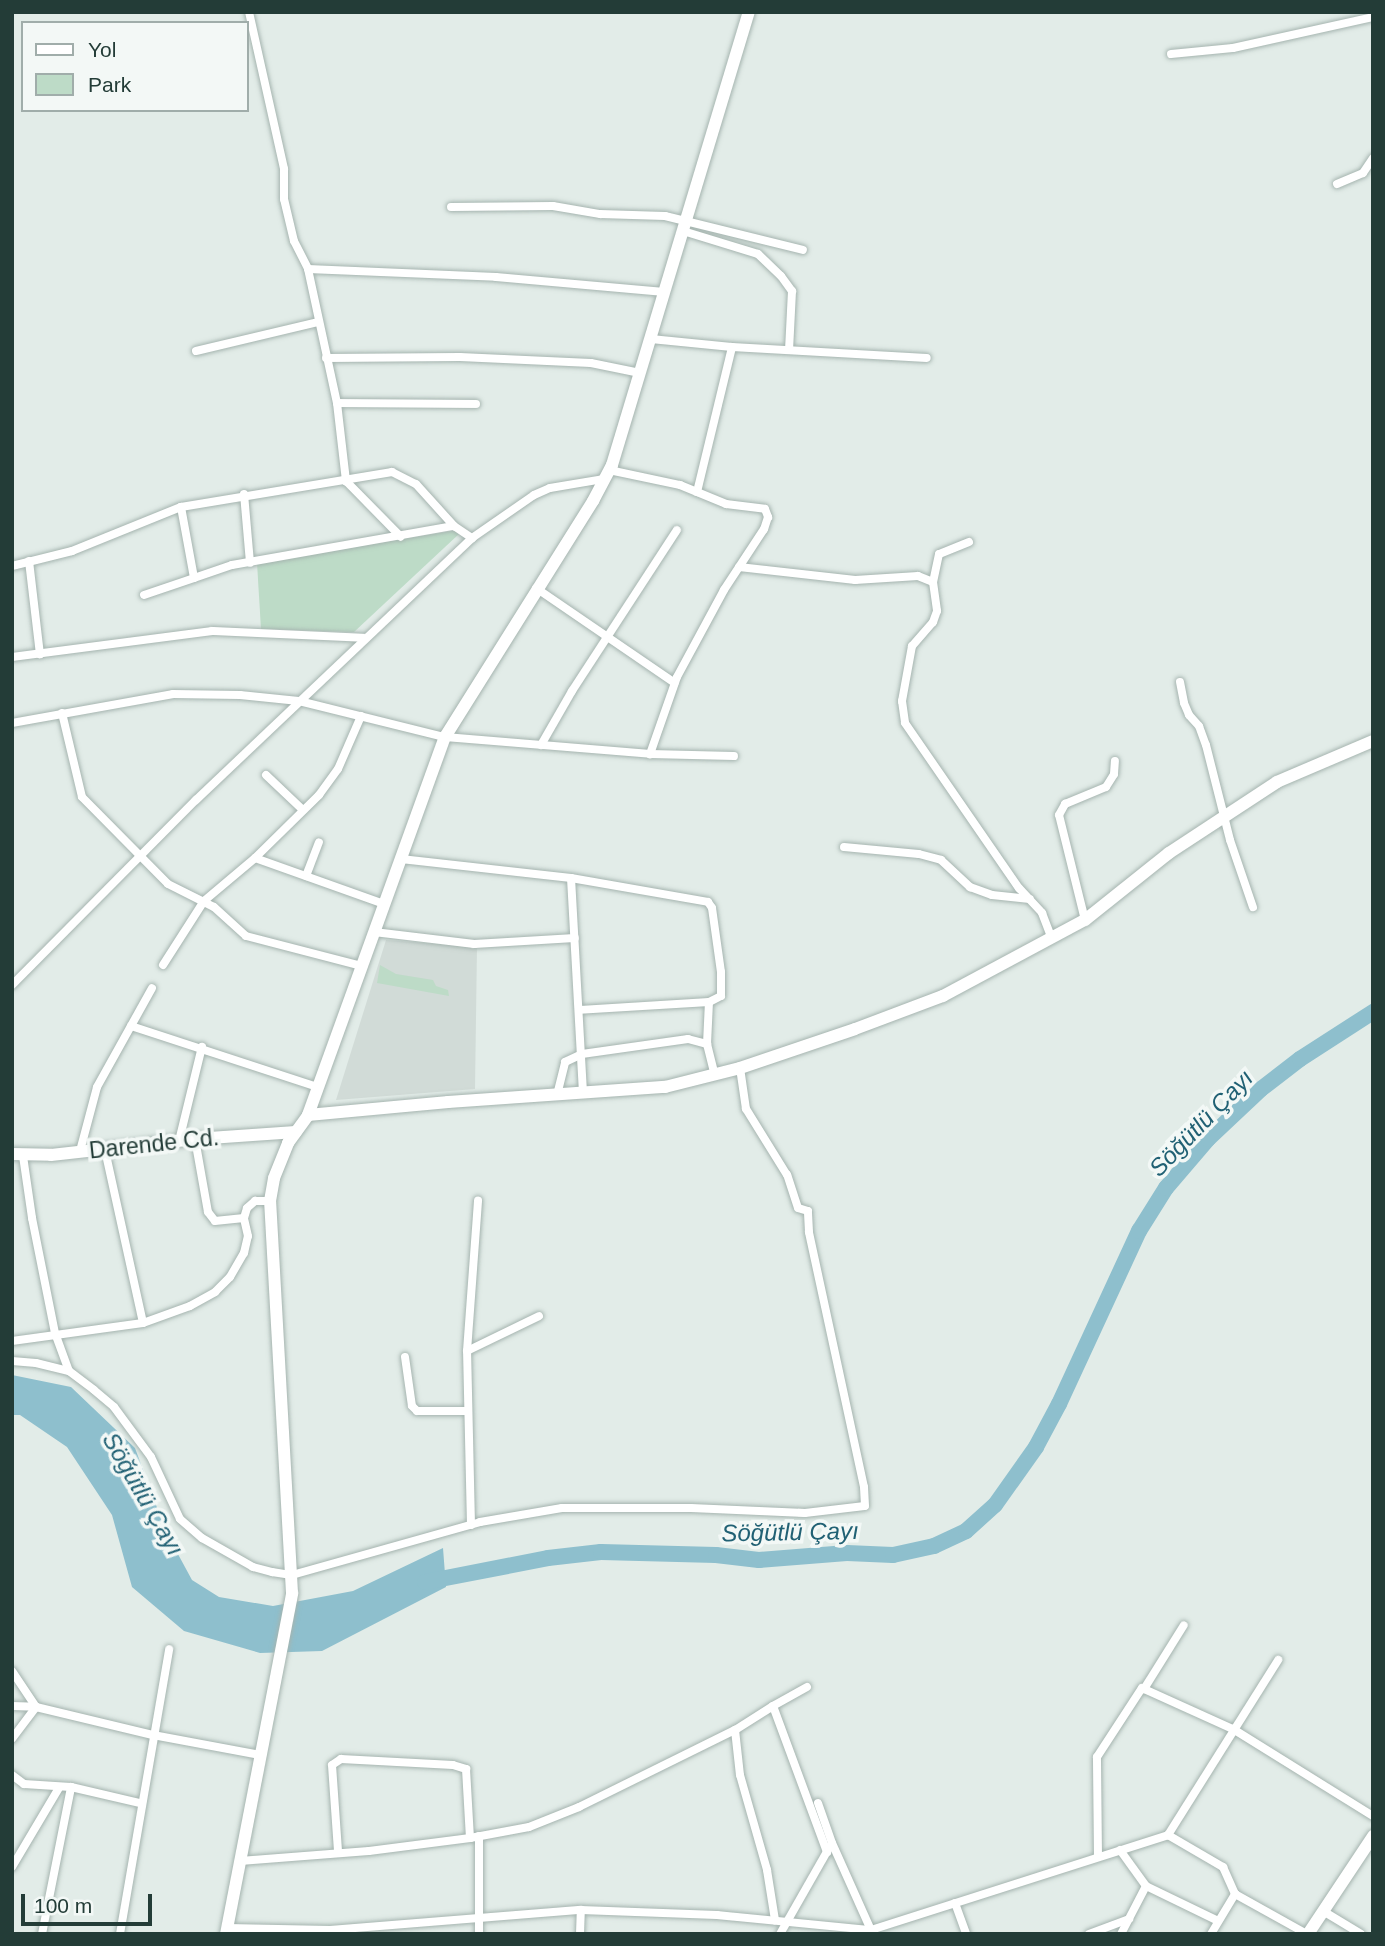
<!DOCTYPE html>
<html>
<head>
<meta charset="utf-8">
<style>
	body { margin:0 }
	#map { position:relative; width:1385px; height:1946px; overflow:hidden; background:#e2ece8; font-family:Arial,sans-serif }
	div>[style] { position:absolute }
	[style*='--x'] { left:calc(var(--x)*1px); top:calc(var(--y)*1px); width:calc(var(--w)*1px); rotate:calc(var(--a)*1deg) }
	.built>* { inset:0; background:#d1dbd7 }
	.green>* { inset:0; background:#bddbc7 }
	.water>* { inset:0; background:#8ebfcd }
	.river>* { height:16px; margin:-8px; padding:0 8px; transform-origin:8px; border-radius:8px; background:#8ebfcd }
	.roads { filter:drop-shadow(0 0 2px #a5b4af) drop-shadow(0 0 2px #a5b4af) }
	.street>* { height:8px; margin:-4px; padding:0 4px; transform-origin:4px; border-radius:4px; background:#fff }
	.secondary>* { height:12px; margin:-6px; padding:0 6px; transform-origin:6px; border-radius:6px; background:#fff }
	span { translate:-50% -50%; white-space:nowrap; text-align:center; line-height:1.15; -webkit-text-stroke:7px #f3f8f6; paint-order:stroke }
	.street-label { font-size:23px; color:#233c37 }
	.water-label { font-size:24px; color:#216174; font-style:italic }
	.frame { position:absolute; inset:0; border:14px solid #233c37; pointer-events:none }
	.legend { position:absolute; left:21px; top:21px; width:228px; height:91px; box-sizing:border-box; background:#f3f8f6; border:2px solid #a0adaa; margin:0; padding:9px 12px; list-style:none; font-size:21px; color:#233c37 }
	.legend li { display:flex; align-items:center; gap:14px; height:35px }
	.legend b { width:35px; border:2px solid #a0adaa }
	.scale { position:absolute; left:21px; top:1894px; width:131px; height:32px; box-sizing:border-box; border:4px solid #233c37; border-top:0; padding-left:9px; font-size:21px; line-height:24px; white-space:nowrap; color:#233c37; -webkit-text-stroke:5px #f3f8f6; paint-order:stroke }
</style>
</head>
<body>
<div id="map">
	<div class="built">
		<i style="clip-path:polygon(386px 940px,477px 947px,475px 1089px,336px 1100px)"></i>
	</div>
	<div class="green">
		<i style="clip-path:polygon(458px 530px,459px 534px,354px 632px,261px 629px,257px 563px)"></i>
		<i style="clip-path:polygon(380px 965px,396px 974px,433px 980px,436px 986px,448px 990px,449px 996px,377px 983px)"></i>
	</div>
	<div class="water">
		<i style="clip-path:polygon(12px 1375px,71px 1387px,135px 1448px,166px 1532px,192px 1580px,219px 1597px,273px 1606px,353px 1591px,443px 1548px,446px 1587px,322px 1651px,260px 1653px,184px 1631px,132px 1587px,112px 1515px,67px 1447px,20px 1415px,12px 1415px)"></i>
	</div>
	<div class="river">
		<i style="--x:425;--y:1582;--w:125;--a:-11"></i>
		<i style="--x:548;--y:1558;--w:53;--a:-6.5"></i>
		<i style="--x:601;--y:1552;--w:115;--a:1.5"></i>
		<i style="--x:716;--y:1555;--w:43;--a:6.6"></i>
		<i style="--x:759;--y:1560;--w:88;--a:-4.5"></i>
		<i style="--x:847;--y:1553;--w:46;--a:2.5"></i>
		<i style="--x:893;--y:1555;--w:42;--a:-12.4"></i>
		<i style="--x:934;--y:1546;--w:35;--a:-25"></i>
		<i style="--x:966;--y:1531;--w:39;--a:-42"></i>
		<i style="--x:995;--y:1505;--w:71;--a:-54.7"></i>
		<i style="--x:1036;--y:1447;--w:49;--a:-61.9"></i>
		<i style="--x:1059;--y:1404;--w:191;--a:-65.2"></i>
		<i style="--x:1139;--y:1231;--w:51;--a:-57.9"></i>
		<i style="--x:1166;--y:1188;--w:65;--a:-49.4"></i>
		<i style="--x:1208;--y:1139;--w:73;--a:-43.3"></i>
		<i style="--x:1261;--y:1089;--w:49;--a:-37.6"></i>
		<i style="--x:1300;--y:1059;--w:87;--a:-32.8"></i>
	</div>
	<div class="roads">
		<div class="street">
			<i style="--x:249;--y:12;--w:161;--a:77.4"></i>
			<i style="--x:284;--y:169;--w:30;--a:90"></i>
			<i style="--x:284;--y:199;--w:43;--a:76.6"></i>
			<i style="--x:294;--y:241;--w:31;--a:63"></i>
			<i style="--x:308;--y:269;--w:137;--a:77.8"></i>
			<i style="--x:337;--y:403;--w:79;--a:83.4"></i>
			<i style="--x:346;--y:481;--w:78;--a:45.5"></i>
			<i style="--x:1171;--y:54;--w:62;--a:-5.5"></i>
			<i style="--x:1233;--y:48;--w:143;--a:-12.5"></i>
			<i style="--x:1337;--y:184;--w:28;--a:-23"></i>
			<i style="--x:1363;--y:173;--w:18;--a:-56"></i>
			<i style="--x:451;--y:207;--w:102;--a:-0.6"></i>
			<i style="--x:553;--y:206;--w:48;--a:9.7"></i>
			<i style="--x:600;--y:214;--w:65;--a:1.8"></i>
			<i style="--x:665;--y:216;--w:142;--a:13.8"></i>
			<i style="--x:683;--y:231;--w:78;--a:17"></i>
			<i style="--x:758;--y:254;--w:32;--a:44"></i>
			<i style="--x:781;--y:276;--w:19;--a:54"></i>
			<i style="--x:792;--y:291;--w:59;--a:92.9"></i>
			<i style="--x:308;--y:269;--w:188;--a:2.4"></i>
			<i style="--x:496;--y:277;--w:169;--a:5.1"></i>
			<i style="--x:651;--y:339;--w:81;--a:5.6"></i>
			<i style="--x:732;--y:347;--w:195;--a:3.2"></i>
			<i style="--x:196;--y:351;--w:125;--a:-13.4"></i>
			<i style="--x:326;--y:358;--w:134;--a:-0.4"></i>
			<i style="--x:460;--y:357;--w:131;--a:2.6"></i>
			<i style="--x:591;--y:363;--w:50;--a:11.5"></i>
			<i style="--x:337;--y:403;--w:139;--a:0.4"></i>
			<i style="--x:609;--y:470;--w:73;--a:11.9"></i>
			<i style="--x:680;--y:485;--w:50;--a:22.4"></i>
			<i style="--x:726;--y:504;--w:39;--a:7"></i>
			<i style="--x:765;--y:509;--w:9;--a:69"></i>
			<i style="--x:768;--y:517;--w:13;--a:108"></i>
			<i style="--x:764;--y:529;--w:73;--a:123.3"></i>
			<i style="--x:724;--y:590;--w:99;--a:118.4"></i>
			<i style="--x:677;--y:677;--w:82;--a:109.3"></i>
			<i style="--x:697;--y:492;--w:149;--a:-76.4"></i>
			<i style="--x:244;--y:494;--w:69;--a:85"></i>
			<i style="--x:181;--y:507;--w:72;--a:79.6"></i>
			<i style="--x:194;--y:578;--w:40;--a:-18.9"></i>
			<i style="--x:232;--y:565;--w:225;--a:-10"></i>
			<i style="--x:969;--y:542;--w:32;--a:158"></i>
			<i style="--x:939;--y:554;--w:29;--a:102"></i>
			<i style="--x:933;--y:582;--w:29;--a:82"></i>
			<i style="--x:937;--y:611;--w:12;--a:110"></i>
			<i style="--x:933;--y:622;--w:32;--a:131"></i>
			<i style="--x:912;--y:646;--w:56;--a:100.3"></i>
			<i style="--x:902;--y:701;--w:22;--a:82"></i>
			<i style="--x:905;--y:723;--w:201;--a:55.4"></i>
			<i style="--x:1019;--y:888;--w:34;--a:47"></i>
			<i style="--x:1042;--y:913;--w:25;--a:69"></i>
			<i style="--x:29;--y:561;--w:94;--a:83.3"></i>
			<i style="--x:12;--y:566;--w:62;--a:-14"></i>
			<i style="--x:72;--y:551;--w:118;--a:-22"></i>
			<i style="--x:181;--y:507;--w:214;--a:-9.4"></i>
			<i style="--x:392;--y:472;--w:27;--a:27"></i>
			<i style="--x:416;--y:484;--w:57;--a:47.9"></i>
			<i style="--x:454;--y:526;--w:22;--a:34"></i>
			<i style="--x:739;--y:567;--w:117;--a:6.4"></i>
			<i style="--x:855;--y:580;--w:63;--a:-3.6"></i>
			<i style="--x:918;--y:576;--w:16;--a:22"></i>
			<i style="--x:536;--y:588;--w:168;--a:34.4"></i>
			<i style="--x:144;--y:595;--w:53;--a:-18.8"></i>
			<i style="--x:12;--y:657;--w:202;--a:-7.4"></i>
			<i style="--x:212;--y:631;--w:152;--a:2.6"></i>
			<i style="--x:1180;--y:682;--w:21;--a:79"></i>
			<i style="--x:1184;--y:703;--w:13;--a:67"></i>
			<i style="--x:1189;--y:715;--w:15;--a:48"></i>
			<i style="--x:1199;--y:726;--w:20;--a:70"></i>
			<i style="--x:1206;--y:745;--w:98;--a:75.8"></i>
			<i style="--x:1230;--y:840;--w:71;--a:71.1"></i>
			<i style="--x:62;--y:713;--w:86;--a:76.6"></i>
			<i style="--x:82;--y:797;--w:122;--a:45.3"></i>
			<i style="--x:168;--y:884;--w:51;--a:26.6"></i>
			<i style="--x:214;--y:907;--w:43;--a:42.2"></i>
			<i style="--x:246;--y:936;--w:120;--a:14.5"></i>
			<i style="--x:12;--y:723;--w:164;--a:-10.2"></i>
			<i style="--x:173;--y:694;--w:67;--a:0.9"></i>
			<i style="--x:240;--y:695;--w:59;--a:5.8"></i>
			<i style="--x:299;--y:701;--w:150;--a:13.9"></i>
			<i style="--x:445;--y:737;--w:206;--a:4.7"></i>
			<i style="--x:650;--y:754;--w:84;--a:1.4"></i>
			<i style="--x:541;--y:745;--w:62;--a:-60.1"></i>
			<i style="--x:572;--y:691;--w:192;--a:-56.9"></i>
			<i style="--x:266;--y:775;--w:51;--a:43.4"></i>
			<i style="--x:844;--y:847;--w:75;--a:5.3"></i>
			<i style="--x:919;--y:854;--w:23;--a:15"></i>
			<i style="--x:941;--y:860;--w:40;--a:43"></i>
			<i style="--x:970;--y:887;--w:23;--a:20"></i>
			<i style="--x:992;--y:895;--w:38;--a:6"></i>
			<i style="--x:255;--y:858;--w:137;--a:19.6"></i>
			<i style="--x:401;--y:859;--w:171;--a:6.4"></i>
			<i style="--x:571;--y:878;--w:139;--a:9.9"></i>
			<i style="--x:708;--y:902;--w:7;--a:56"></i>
			<i style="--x:712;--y:908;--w:65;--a:82"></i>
			<i style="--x:721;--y:972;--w:24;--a:90"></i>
			<i style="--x:721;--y:996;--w:13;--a:153"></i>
			<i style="--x:709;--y:1002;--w:129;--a:176.5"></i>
			<i style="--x:306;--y:876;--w:36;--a:-69"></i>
			<i style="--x:571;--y:878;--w:215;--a:86.8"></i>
			<i style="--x:1085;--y:920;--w:108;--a:-103.9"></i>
			<i style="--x:1059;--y:815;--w:13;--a:-61"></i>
			<i style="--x:1065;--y:804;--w:44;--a:-22.5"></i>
			<i style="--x:1106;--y:787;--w:15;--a:-58"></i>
			<i style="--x:1114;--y:774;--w:13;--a:-86"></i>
			<i style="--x:374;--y:932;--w:101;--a:6.8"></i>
			<i style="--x:474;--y:944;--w:101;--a:-3.4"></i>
			<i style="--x:163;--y:965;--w:76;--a:-57.4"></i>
			<i style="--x:204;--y:901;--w:67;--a:-40.1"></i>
			<i style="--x:255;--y:858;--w:90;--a:-44.5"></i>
			<i style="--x:319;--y:795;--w:32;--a:-54"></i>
			<i style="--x:338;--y:769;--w:58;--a:-66.5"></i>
			<i style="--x:12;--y:985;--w:261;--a:-45.2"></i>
			<i style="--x:196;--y:800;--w:381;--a:-43.5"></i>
			<i style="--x:472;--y:538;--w:75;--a:-34.7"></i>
			<i style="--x:534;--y:495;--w:17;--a:-24"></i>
			<i style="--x:550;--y:488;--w:55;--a:-9.5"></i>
			<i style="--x:131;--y:1026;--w:197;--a:18.1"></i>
			<i style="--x:707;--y:1044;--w:42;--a:-87.3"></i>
			<i style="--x:557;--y:1095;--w:34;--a:-76"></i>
			<i style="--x:565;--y:1062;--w:19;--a:-25"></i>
			<i style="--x:582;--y:1054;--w:107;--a:-8.1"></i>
			<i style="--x:688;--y:1039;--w:20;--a:15"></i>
			<i style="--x:707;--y:1044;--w:32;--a:76"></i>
			<i style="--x:195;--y:1139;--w:74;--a:79.9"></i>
			<i style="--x:208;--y:1212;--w:11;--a:52"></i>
			<i style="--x:215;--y:1221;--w:29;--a:-6"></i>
			<i style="--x:179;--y:1141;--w:97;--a:-76.3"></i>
			<i style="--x:105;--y:1150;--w:177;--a:77.6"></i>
			<i style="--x:80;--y:1151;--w:66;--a:-75.1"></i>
			<i style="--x:97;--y:1087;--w:113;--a:-60.9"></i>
			<i style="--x:23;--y:1156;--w:63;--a:81.7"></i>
			<i style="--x:32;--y:1218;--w:117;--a:78.7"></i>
			<i style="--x:55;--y:1333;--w:40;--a:69.8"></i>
			<i style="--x:12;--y:1341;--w:132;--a:-7.8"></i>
			<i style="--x:143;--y:1323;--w:50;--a:-19.9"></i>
			<i style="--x:190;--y:1306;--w:29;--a:-29"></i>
			<i style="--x:215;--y:1292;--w:21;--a:-45"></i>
			<i style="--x:230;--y:1277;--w:28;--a:-60"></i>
			<i style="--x:244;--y:1253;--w:17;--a:-77"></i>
			<i style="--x:248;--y:1236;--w:18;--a:-103"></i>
			<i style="--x:244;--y:1218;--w:10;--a:-73"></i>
			<i style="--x:247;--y:1208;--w:11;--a:-41"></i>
			<i style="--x:255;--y:1201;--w:15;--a:0"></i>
			<i style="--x:467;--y:1351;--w:80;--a:-25.9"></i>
			<i style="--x:405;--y:1357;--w:49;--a:81.9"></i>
			<i style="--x:412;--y:1406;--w:7;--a:45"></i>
			<i style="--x:417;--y:1411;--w:50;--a:0"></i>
			<i style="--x:12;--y:1361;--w:24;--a:5"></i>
			<i style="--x:36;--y:1363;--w:34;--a:14"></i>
			<i style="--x:69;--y:1371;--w:31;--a:37"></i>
			<i style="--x:94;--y:1390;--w:26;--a:40"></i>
			<i style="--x:114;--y:1407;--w:62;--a:53.5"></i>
			<i style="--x:151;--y:1457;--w:68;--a:64.9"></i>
			<i style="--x:180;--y:1519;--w:29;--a:41"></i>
			<i style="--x:202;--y:1538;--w:59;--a:29.6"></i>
			<i style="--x:253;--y:1567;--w:20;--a:15"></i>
			<i style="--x:272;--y:1572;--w:20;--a:9"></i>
			<i style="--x:292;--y:1575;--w:195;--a:-15.7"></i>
			<i style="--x:480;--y:1522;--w:83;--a:-9.7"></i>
			<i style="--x:562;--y:1508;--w:129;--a:0"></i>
			<i style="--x:691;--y:1508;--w:114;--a:2.5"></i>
			<i style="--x:805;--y:1513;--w:60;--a:-6.7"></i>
			<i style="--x:865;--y:1506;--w:19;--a:-93"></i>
			<i style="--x:864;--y:1487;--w:261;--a:-102.2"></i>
			<i style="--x:809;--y:1232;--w:21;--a:-93"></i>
			<i style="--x:808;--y:1211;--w:10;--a:-163"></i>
			<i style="--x:798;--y:1208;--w:35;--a:-108"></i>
			<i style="--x:787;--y:1175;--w:78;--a:-121.8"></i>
			<i style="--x:746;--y:1109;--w:41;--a:-98.3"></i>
			<i style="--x:471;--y:1525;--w:174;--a:-91.3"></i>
			<i style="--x:467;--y:1351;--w:151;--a:-85.8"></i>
			<i style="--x:12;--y:1671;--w:43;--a:56.3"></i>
			<i style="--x:36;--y:1707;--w:40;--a:127"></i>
			<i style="--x:807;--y:1687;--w:39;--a:151"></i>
			<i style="--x:773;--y:1706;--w:156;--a:69.7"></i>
			<i style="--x:1144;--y:1689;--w:75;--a:-58"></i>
			<i style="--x:12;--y:1706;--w:24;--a:2"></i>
			<i style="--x:36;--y:1707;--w:120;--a:13.5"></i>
			<i style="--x:153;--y:1735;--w:109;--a:10.6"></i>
			<i style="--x:773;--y:1706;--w:45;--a:147.7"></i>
			<i style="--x:735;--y:1730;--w:45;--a:83.7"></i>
			<i style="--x:740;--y:1775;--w:99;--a:74.1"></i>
			<i style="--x:767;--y:1870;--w:51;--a:80.9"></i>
			<i style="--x:12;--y:1775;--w:15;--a:37"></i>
			<i style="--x:24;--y:1784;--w:47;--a:3.7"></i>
			<i style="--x:71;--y:1787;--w:71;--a:13.1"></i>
			<i style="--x:818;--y:1803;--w:42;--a:70.7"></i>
			<i style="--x:832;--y:1843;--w:95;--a:65.9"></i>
			<i style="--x:871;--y:1930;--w:312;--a:-17.7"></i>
			<i style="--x:1168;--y:1835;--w:64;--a:30.2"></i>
			<i style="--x:1223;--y:1867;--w:30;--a:66"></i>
			<i style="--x:1235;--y:1894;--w:82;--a:29.1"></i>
			<i style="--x:1168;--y:1835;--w:207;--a:-57.8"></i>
			<i style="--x:1120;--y:1850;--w:44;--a:54.2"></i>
			<i style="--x:1146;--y:1886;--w:80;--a:25.9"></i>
			<i style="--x:338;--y:1851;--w:86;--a:-94"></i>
			<i style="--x:332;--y:1765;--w:11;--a:-34"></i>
			<i style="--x:341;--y:1759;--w:112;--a:3.1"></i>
			<i style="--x:453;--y:1765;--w:14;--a:17"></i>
			<i style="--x:466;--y:1769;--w:69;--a:86.7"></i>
			<i style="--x:470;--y:1838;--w:60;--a:-10.6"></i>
			<i style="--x:529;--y:1827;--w:54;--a:-21.8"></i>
			<i style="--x:579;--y:1807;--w:174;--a:-26.3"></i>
			<i style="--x:1098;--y:1857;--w:100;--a:-90.6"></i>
			<i style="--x:1097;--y:1757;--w:82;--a:-56.9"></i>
			<i style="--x:1142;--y:1688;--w:100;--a:24.3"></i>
			<i style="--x:1233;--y:1729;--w:165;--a:31.9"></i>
			<i style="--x:240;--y:1861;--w:129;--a:-4.4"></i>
			<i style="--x:369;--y:1851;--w:102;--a:-7.3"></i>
			<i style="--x:12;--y:1867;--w:92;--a:-59.3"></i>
			<i style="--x:955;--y:1903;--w:33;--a:70"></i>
			<i style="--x:1323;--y:1911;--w:44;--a:31.2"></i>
			<i style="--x:227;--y:1928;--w:103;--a:1.1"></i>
			<i style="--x:330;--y:1930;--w:252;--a:-4.6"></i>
			<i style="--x:581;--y:1910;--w:136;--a:2.1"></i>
			<i style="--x:717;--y:1915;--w:155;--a:5.6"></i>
			<i style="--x:871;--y:1930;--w:4;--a:63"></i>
			<i style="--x:42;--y:1934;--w:150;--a:-78.8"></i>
			<i style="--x:120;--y:1934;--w:289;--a:-80.2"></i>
			<i style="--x:479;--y:1934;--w:98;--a:-90"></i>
			<i style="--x:580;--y:1934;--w:24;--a:-88"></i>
			<i style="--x:780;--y:1934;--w:99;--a:-60.3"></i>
			<i style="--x:1089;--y:1934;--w:43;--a:-20.6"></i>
			<i style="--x:1121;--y:1934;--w:54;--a:-62.5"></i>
			<i style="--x:1211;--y:1934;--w:47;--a:-59"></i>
		</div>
		<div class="secondary">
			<i style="--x:308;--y:1115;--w:141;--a:-5.3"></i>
			<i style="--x:448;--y:1102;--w:218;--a:-4"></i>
			<i style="--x:665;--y:1087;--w:77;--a:-14.2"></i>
			<i style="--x:740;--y:1068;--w:121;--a:-18.7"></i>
			<i style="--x:855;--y:1029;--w:94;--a:-20.6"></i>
			<i style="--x:943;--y:996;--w:161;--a:-28.2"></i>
			<i style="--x:1085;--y:920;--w:107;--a:-38.6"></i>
			<i style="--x:1169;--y:853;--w:129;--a:-33.3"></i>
			<i style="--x:1277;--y:782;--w:104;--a:-23.1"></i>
			<i style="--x:12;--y:1154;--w:39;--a:1"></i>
			<i style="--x:51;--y:1155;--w:145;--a:-6.3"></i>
			<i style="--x:195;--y:1139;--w:101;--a:-4"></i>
			<i style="--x:226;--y:1934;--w:347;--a:-79"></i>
			<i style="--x:292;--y:1593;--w:393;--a:-93.2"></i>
			<i style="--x:270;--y:1201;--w:23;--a:-80"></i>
			<i style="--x:274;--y:1178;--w:38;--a:-68"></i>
			<i style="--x:288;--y:1143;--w:34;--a:-54"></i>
			<i style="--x:308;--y:1115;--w:402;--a:-70.1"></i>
			<i style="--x:445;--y:737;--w:279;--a:-57.9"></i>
			<i style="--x:593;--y:501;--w:41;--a:-62.2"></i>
			<i style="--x:612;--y:465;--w:473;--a:-73.2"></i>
			<i style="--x:1308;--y:1934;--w:118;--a:-56.4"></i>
		</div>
	</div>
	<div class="street-label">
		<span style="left:154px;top:1144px;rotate:-6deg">Darende Cd.</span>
	</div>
	<div class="water-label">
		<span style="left:1201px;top:1123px;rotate:-46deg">Söğütlü Çayı</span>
		<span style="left:143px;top:1494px;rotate:60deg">Söğütlü Çayı</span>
		<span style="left:790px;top:1532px;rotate:-1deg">Söğütlü Çayı</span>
	</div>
	<div class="frame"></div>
	<ul class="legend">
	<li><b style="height:9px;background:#fff"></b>Yol</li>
	<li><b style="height:19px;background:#bddbc7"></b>Park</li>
	</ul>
	<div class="scale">100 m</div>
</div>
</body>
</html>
